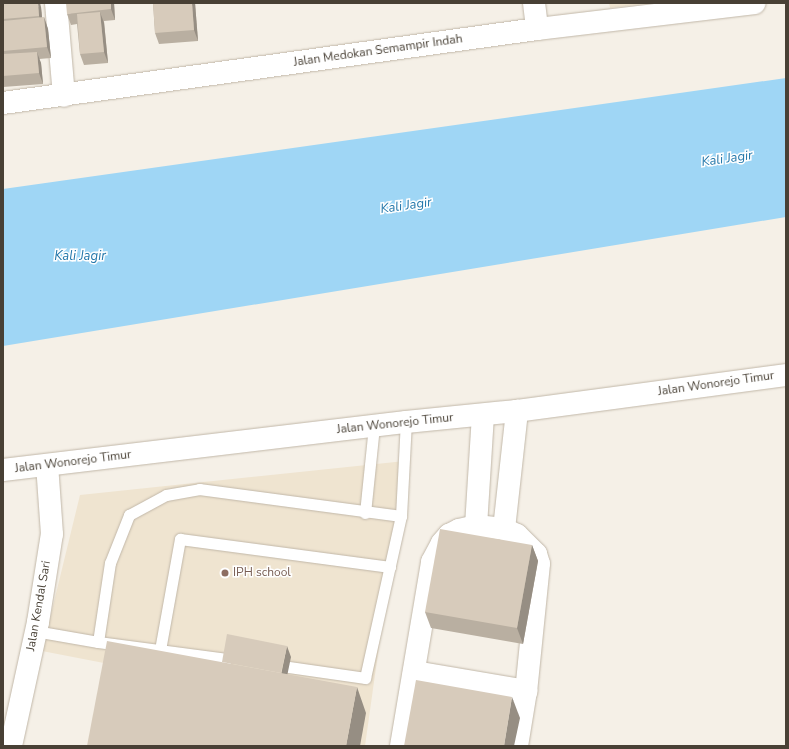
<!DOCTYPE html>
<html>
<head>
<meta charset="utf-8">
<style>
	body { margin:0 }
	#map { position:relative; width:789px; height:749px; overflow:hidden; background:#f5f0e7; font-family:"Nunito Sans",sans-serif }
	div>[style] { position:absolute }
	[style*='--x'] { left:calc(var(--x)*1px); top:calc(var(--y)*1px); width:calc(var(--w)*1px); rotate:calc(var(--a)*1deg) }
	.education>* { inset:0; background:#efe4d0 }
	.water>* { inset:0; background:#9fd6f5 }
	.roads { filter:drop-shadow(0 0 1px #c1b7a8) drop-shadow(0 0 1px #c1b7a8) }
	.service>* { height:11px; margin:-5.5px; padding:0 5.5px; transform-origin:5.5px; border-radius:5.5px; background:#fff }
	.minor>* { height:22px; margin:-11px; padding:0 11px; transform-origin:11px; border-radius:11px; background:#fff }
	.tertiary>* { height:22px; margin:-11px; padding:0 11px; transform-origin:11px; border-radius:11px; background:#fff }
	.wall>* { inset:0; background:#b9afa1 }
	.shaded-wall>* { inset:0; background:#968e83 }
	.building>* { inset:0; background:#d7cbbb }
	.dots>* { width:11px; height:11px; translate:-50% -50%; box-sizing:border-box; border:2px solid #fff; border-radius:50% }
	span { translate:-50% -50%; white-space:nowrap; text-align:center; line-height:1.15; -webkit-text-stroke:3px #fff; paint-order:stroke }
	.street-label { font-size:12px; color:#484035 }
	.education-label { font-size:12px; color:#785e54 }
	.left { translate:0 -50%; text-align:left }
	.water-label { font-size:13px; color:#2478ab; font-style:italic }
	.frame { position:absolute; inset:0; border:4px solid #484035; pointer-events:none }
</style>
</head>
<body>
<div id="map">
	<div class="education">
		<i style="clip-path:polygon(609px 3px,652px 3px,610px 8px)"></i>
		<i style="clip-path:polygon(405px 461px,365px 746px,93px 746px,109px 664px,42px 651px,80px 495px)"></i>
	</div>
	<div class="water">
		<i style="clip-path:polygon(786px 78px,786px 217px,3px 346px,3px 189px)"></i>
	</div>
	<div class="roads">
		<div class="service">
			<i style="--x:365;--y:513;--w:87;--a:-84.1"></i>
			<i style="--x:35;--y:631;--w:64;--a:9.9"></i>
			<i style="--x:98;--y:642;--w:80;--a:-81.4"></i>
			<i style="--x:110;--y:563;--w:52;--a:-68.4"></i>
			<i style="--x:129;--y:515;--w:42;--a:-28.4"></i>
			<i style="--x:166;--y:495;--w:34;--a:-10"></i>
			<i style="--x:199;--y:489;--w:204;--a:7.6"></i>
			<i style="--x:98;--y:642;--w:130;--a:7.5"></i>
			<i style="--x:160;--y:650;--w:113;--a:-79.8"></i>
			<i style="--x:180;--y:539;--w:212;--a:7.6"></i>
			<i style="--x:289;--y:667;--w:77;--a:8.2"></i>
			<i style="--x:365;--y:678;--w:166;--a:-77.5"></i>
			<i style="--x:401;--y:516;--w:94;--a:-87"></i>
		</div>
		<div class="minor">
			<i style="--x:56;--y:3;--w:93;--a:85.1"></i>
			<i style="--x:534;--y:3;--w:26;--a:83"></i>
			<i style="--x:3;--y:470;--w:406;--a:-6.8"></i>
			<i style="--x:406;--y:422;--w:112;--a:-5.7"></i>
			<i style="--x:517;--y:411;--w:271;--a:-7.6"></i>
			<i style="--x:476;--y:526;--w:111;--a:-86.4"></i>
			<i style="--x:504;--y:529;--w:119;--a:-83.7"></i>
			<i style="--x:414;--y:672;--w:114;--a:9.6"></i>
			<i style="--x:11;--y:746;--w:127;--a:-77.7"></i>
			<i style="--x:38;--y:622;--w:89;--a:-81"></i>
			<i style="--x:52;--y:534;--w:69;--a:-94.1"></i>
			<i style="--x:401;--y:746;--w:187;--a:-80.4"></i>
			<i style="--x:432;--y:562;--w:21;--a:-62"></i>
			<i style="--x:442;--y:543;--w:11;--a:-49"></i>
			<i style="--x:449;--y:535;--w:11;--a:-27"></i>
			<i style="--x:459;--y:530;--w:17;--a:-13"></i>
			<i style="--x:476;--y:526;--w:28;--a:6"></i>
			<i style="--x:504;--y:529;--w:14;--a:25"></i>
			<i style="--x:517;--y:535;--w:27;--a:45"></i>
			<i style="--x:536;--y:554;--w:10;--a:73"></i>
			<i style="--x:539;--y:564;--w:128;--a:95.8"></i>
			<i style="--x:526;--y:691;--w:56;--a:99.3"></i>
		</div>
		<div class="tertiary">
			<i style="--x:3;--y:103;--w:539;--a:-7.89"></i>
			<i style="--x:537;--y:29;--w:219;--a:-6.8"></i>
		</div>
	</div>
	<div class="wall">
		<i style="clip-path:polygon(3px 3px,41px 7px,42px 18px,44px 17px,48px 29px,51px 58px,39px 59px,41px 63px,43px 84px,3px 87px)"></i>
		<i style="clip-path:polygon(114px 3px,115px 20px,104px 21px,108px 63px,84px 65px,80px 54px,77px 24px,71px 25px,67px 14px)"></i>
		<i style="clip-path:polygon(153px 3px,195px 3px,198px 41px,159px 44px,155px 33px)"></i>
		<i style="clip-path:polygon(532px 545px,538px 561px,523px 644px,431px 628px,425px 612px)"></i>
	</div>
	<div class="shaded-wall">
		<i style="clip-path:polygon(38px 3px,40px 3px,41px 7px,43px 27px,39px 16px)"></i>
		<i style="clip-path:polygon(111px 3px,114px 3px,115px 20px,111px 9px)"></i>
		<i style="clip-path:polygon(192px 3px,195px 3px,198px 41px,194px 30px)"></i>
		<i style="clip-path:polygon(100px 12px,104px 23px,108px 63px,104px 52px)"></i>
		<i style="clip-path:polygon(44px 17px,48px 29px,51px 58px,47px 47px)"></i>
		<i style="clip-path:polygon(37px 52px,41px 63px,43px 84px,39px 73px)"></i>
		<i style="clip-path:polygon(532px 545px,538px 561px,523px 644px,517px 628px)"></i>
		<i style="clip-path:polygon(287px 646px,291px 657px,284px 691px,280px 680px)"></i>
		<i style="clip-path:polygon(357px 687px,366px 713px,360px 746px,346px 746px)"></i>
		<i style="clip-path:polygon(512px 697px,520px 718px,514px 746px,504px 746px)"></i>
	</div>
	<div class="building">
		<i style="clip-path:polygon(3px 3px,38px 3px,39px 16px,3px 19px)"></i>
		<i style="clip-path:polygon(66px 3px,111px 3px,111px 9px,67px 14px)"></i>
		<i style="clip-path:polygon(153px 3px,192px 3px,194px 30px,155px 33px)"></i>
		<i style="clip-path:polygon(100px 12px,104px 52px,80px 54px,77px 14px)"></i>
		<i style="clip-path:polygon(44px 17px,47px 47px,3px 51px,3px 21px)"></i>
		<i style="clip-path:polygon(37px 52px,39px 73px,3px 76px,3px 54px)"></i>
		<i style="clip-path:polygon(440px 529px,532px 545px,517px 628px,425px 612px)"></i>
		<i style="clip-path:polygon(227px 634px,287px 646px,281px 673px,222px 662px)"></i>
		<i style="clip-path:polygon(107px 641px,357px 687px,346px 746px,87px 746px)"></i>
		<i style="clip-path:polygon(416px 680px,512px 697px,504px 746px,404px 746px)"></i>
	</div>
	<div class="dots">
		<i style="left:225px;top:573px;background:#8d6e63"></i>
	</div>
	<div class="street-label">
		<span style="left:378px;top:51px;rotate:-8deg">Jalan Medokan Semampir Indah</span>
		<span style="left:716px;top:384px;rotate:-8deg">Jalan Wonorejo Timur</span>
		<span style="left:395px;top:424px;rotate:-6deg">Jalan Wonorejo Timur</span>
		<span style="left:73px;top:462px;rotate:-7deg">Jalan Wonorejo Timur</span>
		<span style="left:39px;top:606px;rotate:-80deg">Jalan Kendal Sari</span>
	</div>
	<div class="education-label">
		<span class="left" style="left:233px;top:573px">IPH school</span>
	</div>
	<div class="water-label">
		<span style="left:727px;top:159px;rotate:-8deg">Kali Jagir</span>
		<span style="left:406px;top:206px;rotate:-8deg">Kali Jagir</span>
		<span style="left:80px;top:256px">Kali Jagir</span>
	</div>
	<div class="frame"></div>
</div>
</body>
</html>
